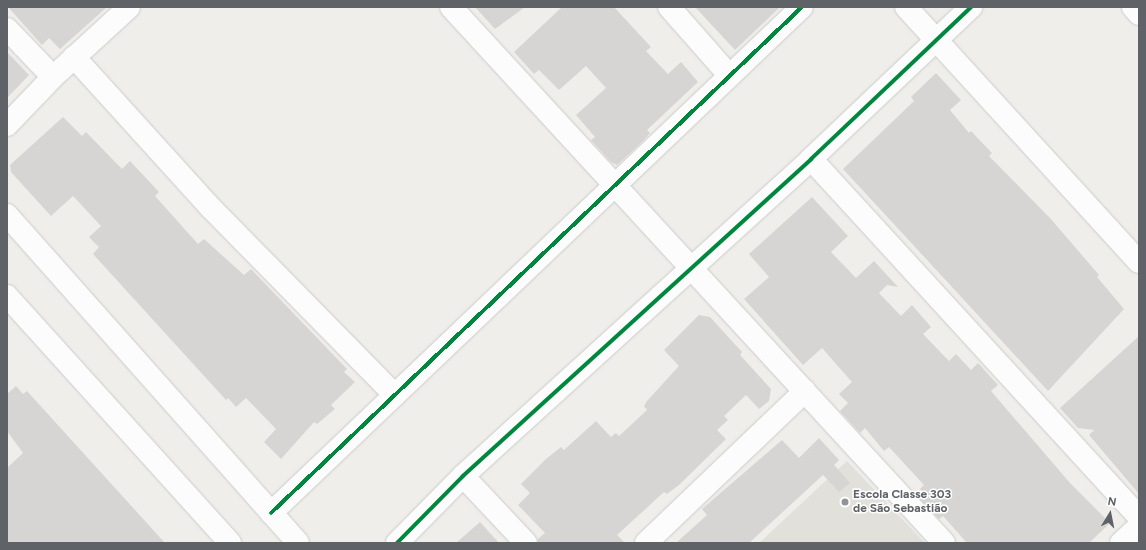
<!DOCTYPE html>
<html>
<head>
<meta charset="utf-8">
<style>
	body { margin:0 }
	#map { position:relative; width:1146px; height:550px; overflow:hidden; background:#efeeea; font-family:Figtree,sans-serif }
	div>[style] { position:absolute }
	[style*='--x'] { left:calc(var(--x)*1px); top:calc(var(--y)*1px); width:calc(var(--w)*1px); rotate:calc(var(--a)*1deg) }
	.education>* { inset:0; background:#e2e0da }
	.building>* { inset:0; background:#d6d5d3 }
	.roads { filter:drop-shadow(0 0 1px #cbcccc) drop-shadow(0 0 1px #cbcccc) }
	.street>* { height:22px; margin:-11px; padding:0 11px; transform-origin:11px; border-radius:11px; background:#fdfcfc }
	.secondary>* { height:22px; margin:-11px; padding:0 11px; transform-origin:11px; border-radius:11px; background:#fdfcfc }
	.cycleway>* { height:4px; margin:-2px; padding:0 2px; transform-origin:2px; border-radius:2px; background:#00873e }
	.dots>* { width:11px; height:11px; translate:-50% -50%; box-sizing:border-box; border:2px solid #fff; border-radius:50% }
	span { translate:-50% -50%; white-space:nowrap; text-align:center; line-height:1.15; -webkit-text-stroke:3px #fff; paint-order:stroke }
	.poi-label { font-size:12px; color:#5f6368; font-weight:700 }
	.left { translate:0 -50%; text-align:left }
	.frame { position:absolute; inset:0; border:8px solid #5f6368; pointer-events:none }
	.north { position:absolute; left:1090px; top:494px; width:40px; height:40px; -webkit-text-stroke:3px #fff; paint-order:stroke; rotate:10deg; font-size:11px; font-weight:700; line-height:16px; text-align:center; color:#5f6368 }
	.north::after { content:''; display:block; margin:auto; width:14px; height:18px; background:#5f6368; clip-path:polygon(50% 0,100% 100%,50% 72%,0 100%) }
</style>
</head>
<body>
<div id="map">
	<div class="education">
		<i style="clip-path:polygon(847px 461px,925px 543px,759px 543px)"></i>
	</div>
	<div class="building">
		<i style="clip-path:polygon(8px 7px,107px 7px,60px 49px,49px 38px,42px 45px)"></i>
		<i style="clip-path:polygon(475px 7px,525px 7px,495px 29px)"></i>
		<i style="clip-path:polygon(562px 7px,614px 7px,651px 47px,646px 51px,668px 74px,681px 62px,698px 82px,647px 130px,650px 133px,642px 142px,617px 165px,611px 162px,591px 140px,595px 137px,576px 115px,606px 88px,586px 66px,559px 90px,539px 70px,534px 74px,514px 52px)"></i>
		<i style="clip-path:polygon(695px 7px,780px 7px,735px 50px)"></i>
		<i style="clip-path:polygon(7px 52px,29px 75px,7px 98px)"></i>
		<i style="clip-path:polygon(936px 73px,961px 100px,950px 110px,969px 133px,971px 131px,992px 153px,989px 156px,1050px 218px,1099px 275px,1097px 277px,1124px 309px,1048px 391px,843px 169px,914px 101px,911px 97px)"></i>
		<i style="clip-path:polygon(63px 117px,82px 136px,86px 132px,122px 169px,130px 161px,159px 192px,155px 196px,198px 244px,204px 239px,244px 275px,251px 269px,347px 369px,344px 372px,355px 382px,331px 405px,335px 409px,317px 424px,314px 422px,281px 459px,264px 442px,276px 429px,246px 398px,236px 407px,228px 398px,226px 400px,93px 254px,99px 247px,89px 237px,101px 226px,73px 196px,51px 216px,11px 172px,10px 165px)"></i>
		<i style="clip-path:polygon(812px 197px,848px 236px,831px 252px,856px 278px,874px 261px,898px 287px,887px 285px,879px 293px,901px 316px,912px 305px,931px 327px,923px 334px,949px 361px,956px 354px,971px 370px,978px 363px,998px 385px,991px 391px,1070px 483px,1110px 523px,1089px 543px,967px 543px,943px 516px,939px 519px,919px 498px,924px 493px,920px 489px,924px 485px,889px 447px,884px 451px,865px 428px,860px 433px,840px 411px,848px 403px,839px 394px,852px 382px,822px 348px,803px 365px,744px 299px,769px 277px,749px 254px)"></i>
		<i style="clip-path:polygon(699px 315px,710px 317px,742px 352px,740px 355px,771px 389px,769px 401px,759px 409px,746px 395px,724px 416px,728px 420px,717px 430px,726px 439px,679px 485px,667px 494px,664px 492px,617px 535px,625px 543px,538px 543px,538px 539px,545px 533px,518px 505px,530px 493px,521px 484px,546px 459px,561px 447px,564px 450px,596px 421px,611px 437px,616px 433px,619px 436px,647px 410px,644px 406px,647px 401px,679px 366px,664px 350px)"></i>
		<i style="clip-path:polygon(1139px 336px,1139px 494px,1089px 435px,1094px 430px,1078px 428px,1060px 408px)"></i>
		<i style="clip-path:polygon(16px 386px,23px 394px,27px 391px,165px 543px,7px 543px,7px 468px,23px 453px,7px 431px,7px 394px)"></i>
		<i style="clip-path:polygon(819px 438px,839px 460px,834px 465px,850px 483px,839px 492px,823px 475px,749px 543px,676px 543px,707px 515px,702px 509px,782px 440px,799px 458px)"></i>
		<i style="clip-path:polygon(480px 522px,499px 543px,456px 543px)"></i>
	</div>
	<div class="roads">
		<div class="street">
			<i style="--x:451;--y:7;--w:728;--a:47.39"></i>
			<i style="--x:669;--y:7;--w:91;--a:48.6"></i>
			<i style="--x:906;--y:7;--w:345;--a:47.6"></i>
			<i style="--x:1133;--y:7;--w:9;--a:49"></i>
			<i style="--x:7;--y:29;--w:66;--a:46.2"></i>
			<i style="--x:74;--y:57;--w:204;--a:47.8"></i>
			<i style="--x:211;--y:208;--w:262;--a:45.5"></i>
			<i style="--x:7;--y:125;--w:66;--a:-46.2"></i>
			<i style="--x:53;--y:77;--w:103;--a:-42.6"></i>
			<i style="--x:811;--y:159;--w:486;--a:47.5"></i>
			<i style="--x:463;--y:476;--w:92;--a:46.8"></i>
			<i style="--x:271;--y:513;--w:733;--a:-43.62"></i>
			<i style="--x:397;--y:543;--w:94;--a:-45.4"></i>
			<i style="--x:463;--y:476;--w:471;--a:-42.3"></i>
			<i style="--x:811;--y:159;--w:221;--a:-43.5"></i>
			<i style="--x:646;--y:543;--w:220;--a:-43.7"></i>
			<i style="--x:1121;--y:543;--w:25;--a:-43"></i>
		</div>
		<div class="secondary">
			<i style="--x:7;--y:215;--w:438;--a:48.4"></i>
			<i style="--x:7;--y:296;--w:333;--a:47.9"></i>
		</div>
	</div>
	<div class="cycleway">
		<i style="--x:271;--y:513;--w:733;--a:-43.62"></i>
		<i style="--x:397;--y:543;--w:94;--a:-45.4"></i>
		<i style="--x:463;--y:476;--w:471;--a:-42.3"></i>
		<i style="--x:811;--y:159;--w:221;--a:-43.5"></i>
	</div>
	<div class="dots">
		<i style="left:845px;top:502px;background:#919496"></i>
	</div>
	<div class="poi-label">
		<span class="left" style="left:853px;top:502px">Escola Classe 303<br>de São Sebastião</span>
	</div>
	<div class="frame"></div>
	<div class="north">N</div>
</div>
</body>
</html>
